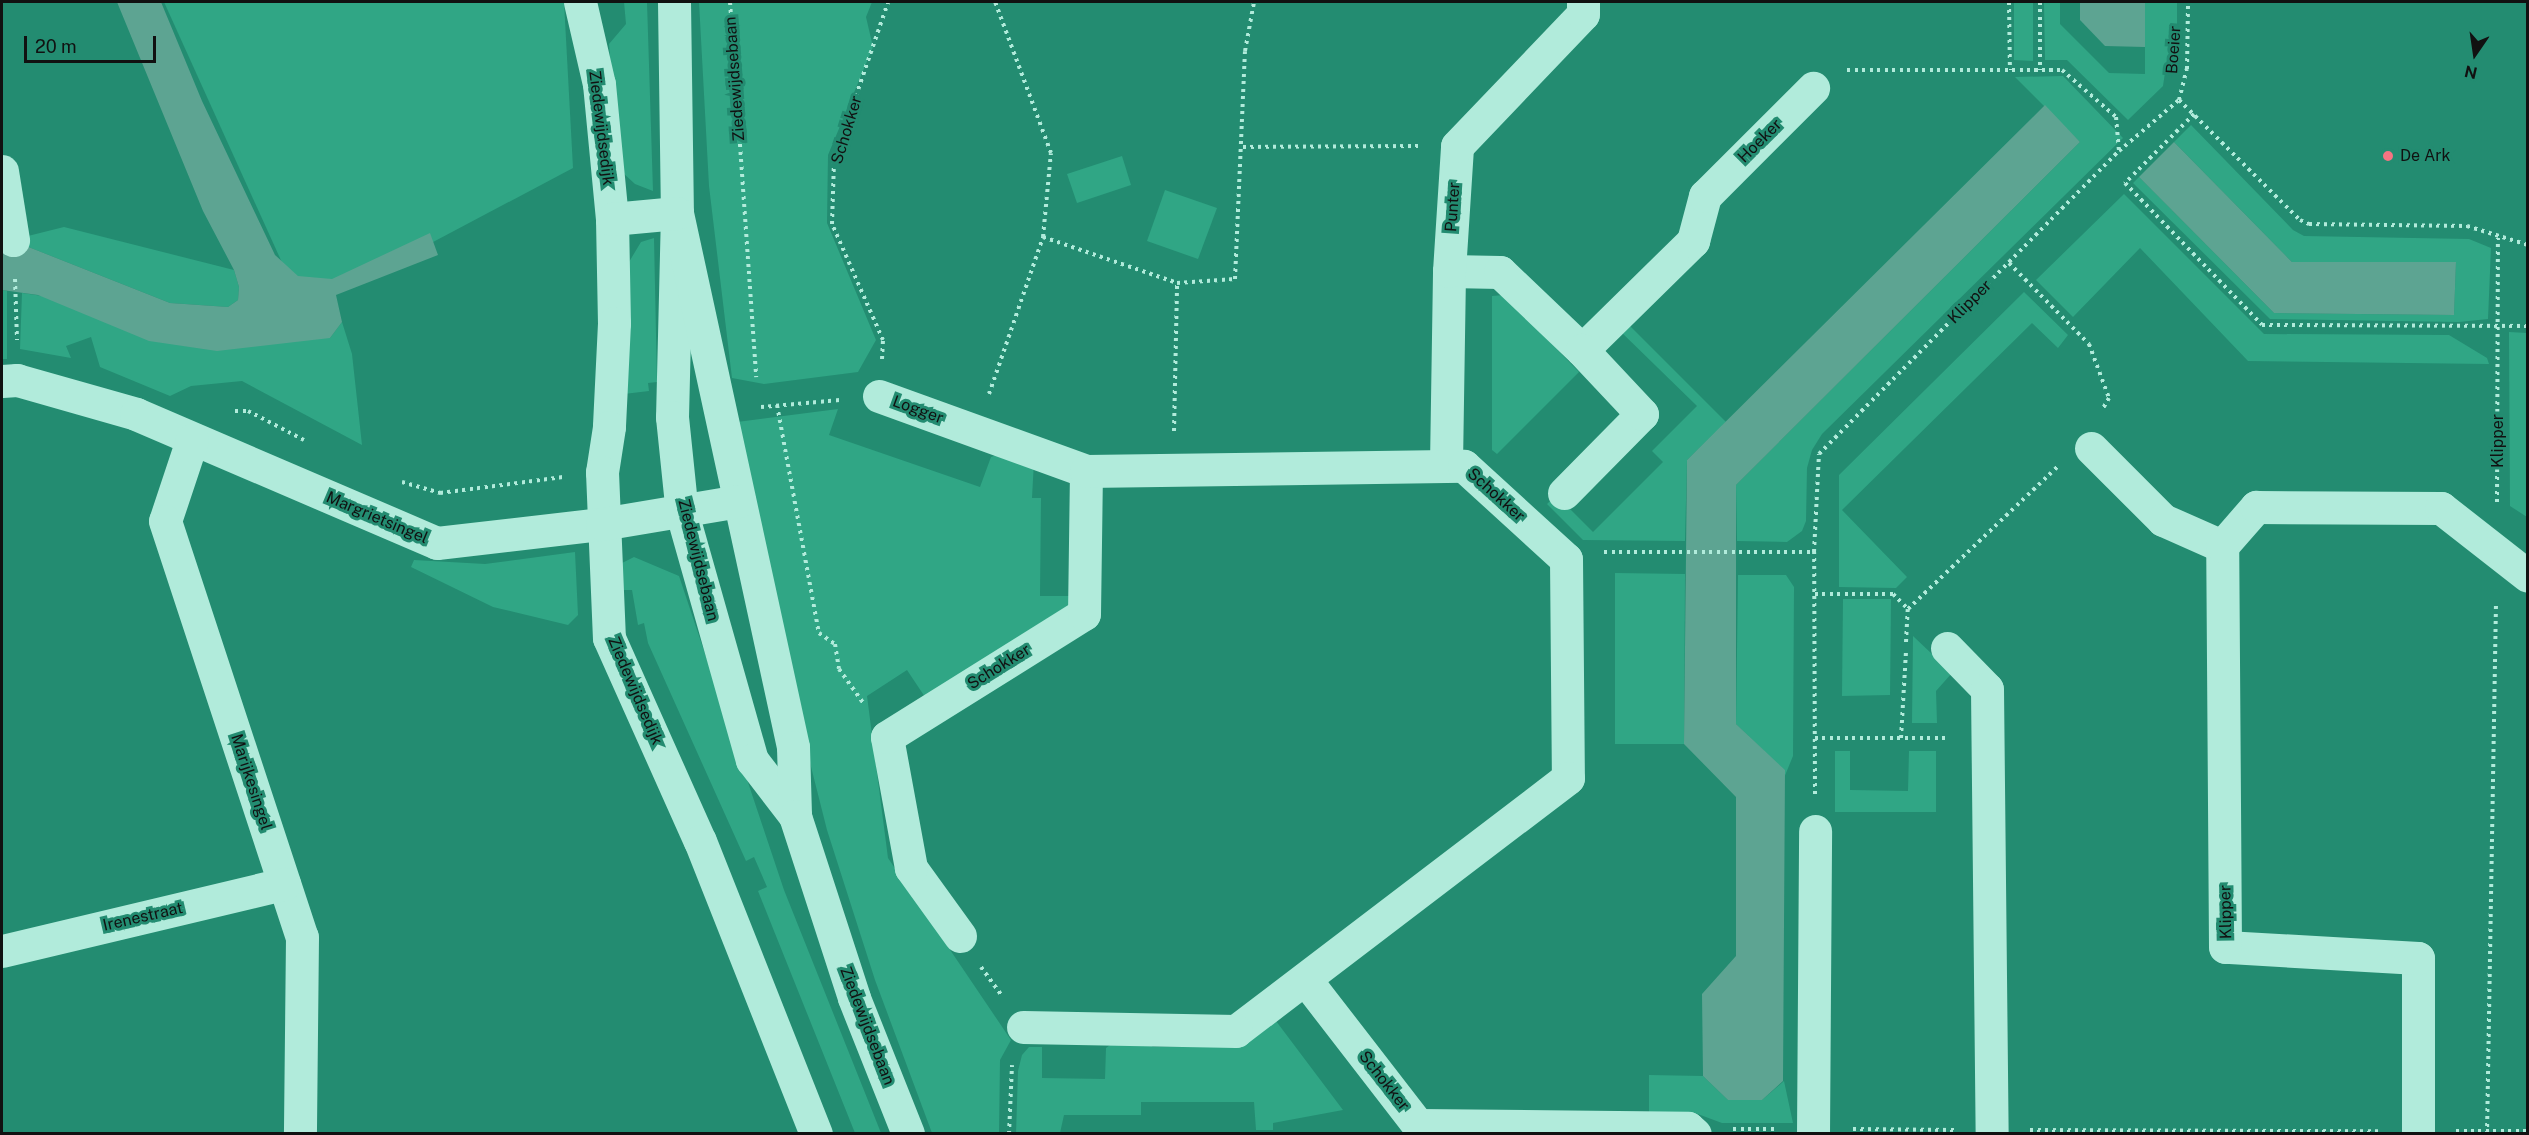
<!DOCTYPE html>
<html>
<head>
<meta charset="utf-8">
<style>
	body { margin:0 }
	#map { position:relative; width:2529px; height:1135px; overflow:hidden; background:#238c71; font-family:"Public Sans",sans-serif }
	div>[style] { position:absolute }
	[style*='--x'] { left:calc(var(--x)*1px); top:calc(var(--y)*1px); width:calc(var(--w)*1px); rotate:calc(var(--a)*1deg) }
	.green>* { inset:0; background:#30a685 }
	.water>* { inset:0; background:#5da492 }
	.path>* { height:4px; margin-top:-2px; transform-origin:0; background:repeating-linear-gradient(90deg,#b1ebdb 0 3px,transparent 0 7.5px) }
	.minor>* { height:33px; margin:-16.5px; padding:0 16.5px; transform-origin:16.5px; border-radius:16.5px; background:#b1ebdb }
	.dots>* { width:16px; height:16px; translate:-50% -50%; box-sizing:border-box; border:3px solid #238c71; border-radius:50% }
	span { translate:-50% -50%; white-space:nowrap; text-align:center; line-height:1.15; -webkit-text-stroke:6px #238c71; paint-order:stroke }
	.street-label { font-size:16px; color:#111 }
	.poi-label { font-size:16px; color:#111 }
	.left { translate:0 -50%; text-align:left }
	.frame { position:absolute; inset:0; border:3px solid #111; pointer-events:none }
	.north { position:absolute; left:2445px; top:24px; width:60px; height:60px; -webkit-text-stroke:4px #238c71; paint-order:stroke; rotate:193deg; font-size:16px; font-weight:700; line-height:24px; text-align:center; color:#111 }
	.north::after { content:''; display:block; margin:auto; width:21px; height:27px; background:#111; clip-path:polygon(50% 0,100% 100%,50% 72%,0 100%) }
	.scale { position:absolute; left:24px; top:36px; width:132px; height:27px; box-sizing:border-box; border:3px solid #111; border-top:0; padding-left:8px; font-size:18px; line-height:21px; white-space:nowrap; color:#111; -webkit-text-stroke:4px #238c71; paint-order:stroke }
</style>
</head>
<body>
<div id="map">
	<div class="green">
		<i style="clip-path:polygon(164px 2px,564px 2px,573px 168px,333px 295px,289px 278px)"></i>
		<i style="clip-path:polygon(624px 2px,647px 2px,653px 191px,635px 184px,623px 173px,617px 157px,609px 44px,626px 24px)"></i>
		<i style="clip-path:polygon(699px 2px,872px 2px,866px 17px,873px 47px,828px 155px,827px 223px,876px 340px,858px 372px,764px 384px,732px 378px,709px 186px)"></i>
		<i style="clip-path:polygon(2014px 2px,2033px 2px,2033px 61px,2014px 60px)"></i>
		<i style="clip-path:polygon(2044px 2px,2060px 2px,2060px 24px,2109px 73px,2145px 74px,2145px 2px,2177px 2px,2177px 58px,2167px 59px,2163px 86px,2128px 120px,2067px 60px,2045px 60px)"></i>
		<i style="clip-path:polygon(2063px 76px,2123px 138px,1822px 434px,1812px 450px,1807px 468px,1806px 521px,1802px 531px,1787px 542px,1737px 541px,1736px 485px,2080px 142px,2015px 77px)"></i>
		<i style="clip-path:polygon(2191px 125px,2293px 230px,2304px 236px,2469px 239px,2491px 248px,2488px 319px,2459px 322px,2270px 319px,2133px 183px,2139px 177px,2274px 313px,2454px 315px,2456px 262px,2292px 262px,2174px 142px)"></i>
		<i style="clip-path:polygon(1122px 156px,1131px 185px,1077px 203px,1067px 174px)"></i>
		<i style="clip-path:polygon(1165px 190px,1217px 208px,1198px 259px,1147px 241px)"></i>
		<i style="clip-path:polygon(2124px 194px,2264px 334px,2449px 335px,2487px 358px,2489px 364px,2248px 361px,2140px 248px,2073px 317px,2036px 280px)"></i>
		<i style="clip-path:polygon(64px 227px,234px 270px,239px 287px,238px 300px,228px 307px,170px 303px,26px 246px,24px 237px)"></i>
		<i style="clip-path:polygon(654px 238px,657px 382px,648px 383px,649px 391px,624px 394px,626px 267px,641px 242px)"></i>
		<i style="clip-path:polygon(2px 290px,7px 291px,7px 359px,2px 359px)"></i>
		<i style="clip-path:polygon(2024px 292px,2068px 335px,2058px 348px,2032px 323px,1842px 510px,1907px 577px,1896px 588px,1839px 587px,1839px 475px)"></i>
		<i style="clip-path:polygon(22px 293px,330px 338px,342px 322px,352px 354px,362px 445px,242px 381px,191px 386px,170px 396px,100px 367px,91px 337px,66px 346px,71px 358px,20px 349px)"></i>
		<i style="clip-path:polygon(1504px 295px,1579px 372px,1497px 454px,1492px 450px,1492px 296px)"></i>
		<i style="clip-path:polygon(1625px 321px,1726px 422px,1687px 460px,1685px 541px,1583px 540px,1547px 504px,1556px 495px,1593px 532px,1663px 462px,1652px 451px,1697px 406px,1618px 329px)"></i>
		<i style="clip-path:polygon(2509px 332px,2527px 333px,2527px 517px,2510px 506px)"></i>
		<i style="clip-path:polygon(838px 409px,829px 435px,980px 487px,991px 457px,1005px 452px,1034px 461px,1032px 498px,1041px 498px,1040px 596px,1072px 596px,1073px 603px,925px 697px,907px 670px,867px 696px,888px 858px,1011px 1040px,1000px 1060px,999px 1133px,932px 1133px,875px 980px,827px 830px,779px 640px,737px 422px)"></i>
		<i style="clip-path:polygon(575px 552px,578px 615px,568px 625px,493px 607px,411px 567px,414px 560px,485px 564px)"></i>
		<i style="clip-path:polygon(634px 557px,679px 576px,784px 890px,881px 1133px,855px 1133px,758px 891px,767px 887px,754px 857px,746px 861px,648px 643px,644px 623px,638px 625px,632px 590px,618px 590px,622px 563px)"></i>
		<i style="clip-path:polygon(1615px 573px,1685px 574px,1684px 744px,1615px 744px)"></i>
		<i style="clip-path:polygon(1738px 575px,1786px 575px,1794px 587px,1793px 756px,1784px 778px,1784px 770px,1736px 724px)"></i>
		<i style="clip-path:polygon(1843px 599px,1891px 599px,1890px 695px,1842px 696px)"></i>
		<i style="clip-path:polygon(1913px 636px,1952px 673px,1936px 691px,1937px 723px,1912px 723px)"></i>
		<i style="clip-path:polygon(1835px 751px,1850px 751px,1850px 790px,1908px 791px,1909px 751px,1936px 751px,1936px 812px,1835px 812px)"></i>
		<i style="clip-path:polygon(1276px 1021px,1343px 1110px,1273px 1123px,1273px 1130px,1256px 1130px,1254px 1102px,1141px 1102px,1141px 1115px,1064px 1115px,1060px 1133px,1016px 1134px,1018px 1071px,1022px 1055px,1029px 1047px,1042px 1047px,1042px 1078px,1105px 1079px,1106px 1048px,1121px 1037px,1142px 1038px,1153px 1047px,1240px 1047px)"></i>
		<i style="clip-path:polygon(1649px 1075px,1703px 1076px,1728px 1100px,1762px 1100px,1784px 1081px,1793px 1123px,1722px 1123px,1695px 1113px,1649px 1112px)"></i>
	</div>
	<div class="water">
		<i style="clip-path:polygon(117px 2px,161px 2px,202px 101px,275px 255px,298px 276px,332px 279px,430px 233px,438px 255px,336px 295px,342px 322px,330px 338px,217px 351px,149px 341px,38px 295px,2px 290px,2px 248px,26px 246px,170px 303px,228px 307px,238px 300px,239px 287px,234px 270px,203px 211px)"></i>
		<i style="clip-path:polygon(2080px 2px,2145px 2px,2145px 47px,2105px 46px,2080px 20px)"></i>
		<i style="clip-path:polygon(2045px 105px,2080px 142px,1736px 485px,1736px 724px,1785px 770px,1783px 1081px,1762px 1100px,1728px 1100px,1703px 1076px,1702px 994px,1736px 956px,1736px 797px,1684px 744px,1687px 460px)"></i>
		<i style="clip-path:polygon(2174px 142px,2292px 262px,2456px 262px,2454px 315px,2274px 313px,2139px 177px)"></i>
	</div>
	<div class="path">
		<i style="--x:730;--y:2;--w:376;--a:86"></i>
		<i style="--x:2009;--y:2;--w:68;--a:89.2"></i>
		<i style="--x:2040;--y:2;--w:68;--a:90"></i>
		<i style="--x:1847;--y:70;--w:215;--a:0"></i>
		<i style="--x:2062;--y:70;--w:72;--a:41"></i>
		<i style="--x:2116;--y:117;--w:33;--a:85"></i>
		<i style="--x:2179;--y:100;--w:170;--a:44.8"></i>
		<i style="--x:2300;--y:220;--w:10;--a:24"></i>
		<i style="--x:2309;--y:224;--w:158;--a:0.7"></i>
		<i style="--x:2467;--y:226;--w:64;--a:17.3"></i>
		<i style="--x:2179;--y:100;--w:32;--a:-76"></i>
		<i style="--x:2187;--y:69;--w:67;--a:-89.1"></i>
		<i style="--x:2194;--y:114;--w:98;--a:135"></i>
		<i style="--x:2125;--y:183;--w:197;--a:46"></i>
		<i style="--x:2262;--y:325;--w:266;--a:0.2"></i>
		<i style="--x:1243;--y:147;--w:175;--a:-0.3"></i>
		<i style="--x:1043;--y:237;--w:142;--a:18.9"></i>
		<i style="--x:1177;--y:283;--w:58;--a:-3.9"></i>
		<i style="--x:1235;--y:279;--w:228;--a:-87.5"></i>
		<i style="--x:1245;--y:51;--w:50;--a:-79.6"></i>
		<i style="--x:2009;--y:263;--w:114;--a:45.4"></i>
		<i style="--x:2089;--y:344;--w:58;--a:69.7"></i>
		<i style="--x:2109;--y:398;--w:14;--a:120"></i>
		<i style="--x:15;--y:279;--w:61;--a:88.1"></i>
		<i style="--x:882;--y:359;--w:19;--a:-87"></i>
		<i style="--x:883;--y:340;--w:127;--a:-113.7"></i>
		<i style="--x:832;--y:224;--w:64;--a:-88.2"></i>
		<i style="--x:834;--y:160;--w:167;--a:-71.1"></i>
		<i style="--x:989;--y:394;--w:166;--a:-71"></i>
		<i style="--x:1043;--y:237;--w:84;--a:-84.6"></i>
		<i style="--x:1051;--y:153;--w:161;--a:-110.3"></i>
		<i style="--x:777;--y:405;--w:232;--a:79.6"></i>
		<i style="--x:819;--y:633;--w:19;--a:35"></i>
		<i style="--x:835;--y:644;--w:25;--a:81"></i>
		<i style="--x:839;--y:669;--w:43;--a:54.5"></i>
		<i style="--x:761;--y:407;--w:79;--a:-5.1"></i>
		<i style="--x:235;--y:411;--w:13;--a:0"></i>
		<i style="--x:248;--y:411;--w:63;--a:27.4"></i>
		<i style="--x:1174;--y:431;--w:148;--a:-88.8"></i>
		<i style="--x:402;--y:482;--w:40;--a:16"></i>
		<i style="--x:440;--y:493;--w:124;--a:-7.4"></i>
		<i style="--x:2497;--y:502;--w:264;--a:-89.8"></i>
		<i style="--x:1604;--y:552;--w:210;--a:0"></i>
		<i style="--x:1815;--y:594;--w:78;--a:0"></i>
		<i style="--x:1893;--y:594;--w:21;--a:45"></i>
		<i style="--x:1908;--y:609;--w:206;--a:-43.6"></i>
		<i style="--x:1906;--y:642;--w:33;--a:-87"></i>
		<i style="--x:1815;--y:738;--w:133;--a:0"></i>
		<i style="--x:1901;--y:738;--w:86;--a:-86.7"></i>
		<i style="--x:1815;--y:794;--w:242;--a:-90.2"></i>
		<i style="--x:1814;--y:552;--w:98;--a:-87.1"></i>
		<i style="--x:1819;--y:454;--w:426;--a:-45.3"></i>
		<i style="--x:2119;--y:151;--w:79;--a:-40.4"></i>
		<i style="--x:981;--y:967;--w:34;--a:54"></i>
		<i style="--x:1733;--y:1129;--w:41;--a:0"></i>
		<i style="--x:1853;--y:1129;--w:101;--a:0.6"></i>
		<i style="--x:2030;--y:1130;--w:350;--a:0.2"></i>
		<i style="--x:2456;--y:1131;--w:72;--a:0"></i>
		<i style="--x:1009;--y:1134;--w:69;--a:-87.5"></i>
		<i style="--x:2487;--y:1134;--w:532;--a:-89.03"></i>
	</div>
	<div class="minor">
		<i style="--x:580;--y:2;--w:84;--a:77"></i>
		<i style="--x:599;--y:84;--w:136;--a:84.5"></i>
		<i style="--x:612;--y:219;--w:104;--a:88.9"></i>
		<i style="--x:614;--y:323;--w:104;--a:92.8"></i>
		<i style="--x:609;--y:427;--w:46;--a:98.8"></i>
		<i style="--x:602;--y:472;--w:166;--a:87.6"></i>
		<i style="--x:609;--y:638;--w:222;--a:65.9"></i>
		<i style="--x:700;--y:841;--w:315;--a:68.4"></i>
		<i style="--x:674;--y:2;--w:211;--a:89.2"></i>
		<i style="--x:677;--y:213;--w:204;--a:91.4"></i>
		<i style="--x:672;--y:417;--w:97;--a:84.1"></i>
		<i style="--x:682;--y:513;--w:257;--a:74.2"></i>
		<i style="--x:752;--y:760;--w:71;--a:52.5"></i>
		<i style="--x:2;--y:171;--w:70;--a:80.9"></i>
		<i style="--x:677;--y:213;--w:546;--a:77.74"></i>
		<i style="--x:793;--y:747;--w:69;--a:88.3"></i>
		<i style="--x:795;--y:816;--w:191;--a:72"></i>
		<i style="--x:854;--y:998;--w:146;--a:68.3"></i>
		<i style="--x:612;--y:219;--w:65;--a:-5.3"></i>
		<i style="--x:1449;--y:271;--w:51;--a:1.1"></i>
		<i style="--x:1500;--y:272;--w:113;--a:43.6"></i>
		<i style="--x:1582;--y:350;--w:156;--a:-44.5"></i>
		<i style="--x:1693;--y:241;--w:47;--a:-75.1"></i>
		<i style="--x:1705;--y:196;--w:153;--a:-45"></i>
		<i style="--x:2;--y:381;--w:15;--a:-4"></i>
		<i style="--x:17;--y:380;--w:124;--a:15.9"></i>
		<i style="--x:136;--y:414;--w:327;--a:23.2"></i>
		<i style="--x:437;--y:543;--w:166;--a:-6.6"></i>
		<i style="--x:602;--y:524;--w:139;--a:-9.5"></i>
		<i style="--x:879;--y:396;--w:220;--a:19.9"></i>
		<i style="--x:192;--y:440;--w:85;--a:108.4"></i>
		<i style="--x:165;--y:521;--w:438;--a:71.8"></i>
		<i style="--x:302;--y:937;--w:197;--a:90.6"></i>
		<i style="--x:2091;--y:448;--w:102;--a:45"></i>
		<i style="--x:2163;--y:520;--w:64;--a:23.8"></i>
		<i style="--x:1446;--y:464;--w:193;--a:-89.1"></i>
		<i style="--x:1449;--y:271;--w:125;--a:-86.3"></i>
		<i style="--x:1457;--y:146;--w:182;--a:-46.3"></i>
		<i style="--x:1583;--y:14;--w:12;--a:-90"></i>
		<i style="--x:1564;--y:493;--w:111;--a:-45.4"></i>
		<i style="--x:1642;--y:414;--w:88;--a:-133.2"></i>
		<i style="--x:1947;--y:648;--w:57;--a:45.7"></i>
		<i style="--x:1987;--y:689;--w:445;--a:89.4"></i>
		<i style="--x:960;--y:936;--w:84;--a:-125.8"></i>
		<i style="--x:911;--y:868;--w:133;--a:-100.4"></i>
		<i style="--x:887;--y:737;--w:232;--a:-32"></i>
		<i style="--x:1084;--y:614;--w:143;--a:-89.2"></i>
		<i style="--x:1086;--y:471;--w:378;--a:-0.8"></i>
		<i style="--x:1464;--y:466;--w:138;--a:42.4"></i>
		<i style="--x:1566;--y:559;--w:219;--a:89.5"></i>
		<i style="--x:1568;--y:778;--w:417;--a:142.7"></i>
		<i style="--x:1236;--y:1031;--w:213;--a:-178.9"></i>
		<i style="--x:2;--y:951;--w:290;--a:-13.4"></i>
		<i style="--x:1305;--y:979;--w:185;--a:52.3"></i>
		<i style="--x:1418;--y:1125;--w:270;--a:0.6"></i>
		<i style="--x:1688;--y:1128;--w:9;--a:41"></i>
		<i style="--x:1813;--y:1134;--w:303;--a:-89.6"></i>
		<i style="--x:2418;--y:1134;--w:176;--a:-90"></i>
		<i style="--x:2418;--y:958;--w:193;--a:-176.7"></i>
		<i style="--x:2225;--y:947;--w:401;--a:-90.4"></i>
		<i style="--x:2222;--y:546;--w:52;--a:-48.9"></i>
		<i style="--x:2256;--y:507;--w:185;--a:0.3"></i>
		<i style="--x:2441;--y:508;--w:110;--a:38"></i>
	</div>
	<div class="dots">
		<i style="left:2388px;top:156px;background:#f67482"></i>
	</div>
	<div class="street-label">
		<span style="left:2174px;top:50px;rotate:-86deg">Boeier</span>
		<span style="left:735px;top:79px;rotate:-94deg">Ziedewijdsebaan</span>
		<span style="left:601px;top:128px;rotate:83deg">Ziedewijdsedijk</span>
		<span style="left:847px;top:130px;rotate:-73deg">Schokker</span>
		<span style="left:1760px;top:141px;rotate:-45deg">Hoeker</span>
		<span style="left:1453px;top:207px;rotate:-86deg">Punter</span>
		<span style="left:1970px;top:302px;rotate:-45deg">Klipper</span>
		<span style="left:918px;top:410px;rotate:20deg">Logger</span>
		<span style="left:2498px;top:441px;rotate:-90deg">Klipper</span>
		<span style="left:1496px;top:495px;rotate:42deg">Schokker</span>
		<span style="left:377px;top:518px;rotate:23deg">Margrietsingel</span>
		<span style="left:698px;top:560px;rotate:76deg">Ziedewijdsebaan</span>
		<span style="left:999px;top:667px;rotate:-32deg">Schokker</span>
		<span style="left:635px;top:691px;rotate:67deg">Ziedewijdsedijk</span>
		<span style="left:251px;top:782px;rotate:72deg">Marijkesingel</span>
		<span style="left:2226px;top:912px;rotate:-91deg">Klipper</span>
		<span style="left:143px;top:917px;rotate:-13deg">Irenestraat</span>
		<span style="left:867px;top:1026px;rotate:69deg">Ziedewijdsebaan</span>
		<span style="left:1384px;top:1081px;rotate:52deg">Schokker</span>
	</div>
	<div class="poi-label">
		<span class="left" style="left:2400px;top:156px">De Ark</span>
	</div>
	<div class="frame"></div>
	<div class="north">N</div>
	<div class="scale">20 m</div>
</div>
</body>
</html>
